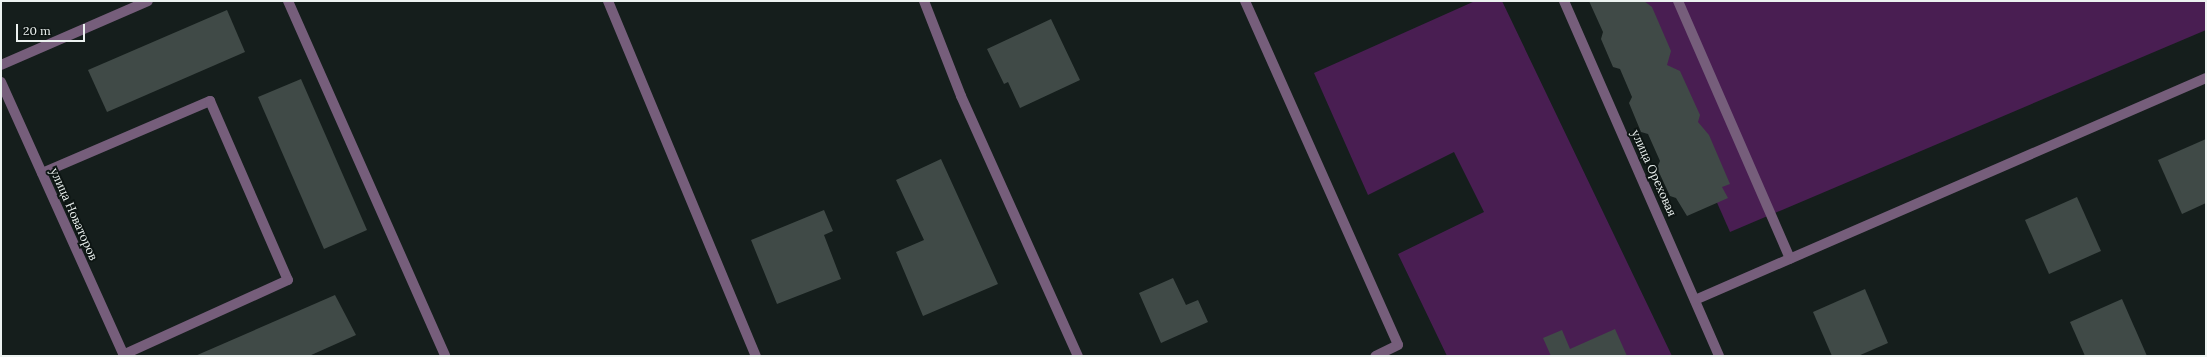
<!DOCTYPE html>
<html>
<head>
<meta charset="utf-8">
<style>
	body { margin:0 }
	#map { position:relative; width:2207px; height:357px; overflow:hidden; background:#151e1c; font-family:Lora,serif }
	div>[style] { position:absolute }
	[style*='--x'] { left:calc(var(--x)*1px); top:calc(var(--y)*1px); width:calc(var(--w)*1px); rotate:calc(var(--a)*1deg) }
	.green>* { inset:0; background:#491e52 }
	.building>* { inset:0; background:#404a47 }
	.minor>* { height:10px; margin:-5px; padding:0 5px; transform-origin:5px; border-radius:5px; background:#765e7b }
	span { translate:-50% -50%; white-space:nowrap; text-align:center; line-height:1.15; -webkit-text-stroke:4px #0d1513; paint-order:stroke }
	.street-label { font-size:12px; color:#ecf2f0 }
	.frame { position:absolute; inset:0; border:2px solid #ecf2f0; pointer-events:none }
	.scale { position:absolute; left:16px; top:24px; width:69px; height:18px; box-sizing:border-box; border:2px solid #ecf2f0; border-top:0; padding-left:5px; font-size:12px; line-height:14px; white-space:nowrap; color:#ecf2f0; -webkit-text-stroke:3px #0d1513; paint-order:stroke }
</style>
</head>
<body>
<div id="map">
	<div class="green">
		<i style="clip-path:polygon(1475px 1px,1502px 1px,1672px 356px,1447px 356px,1398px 254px,1484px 212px,1454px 152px,1368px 195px,1314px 73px)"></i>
		<i style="clip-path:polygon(1628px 1px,2206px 1px,2206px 30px,1730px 232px)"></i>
	</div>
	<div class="building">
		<i style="clip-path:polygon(1589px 1px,1644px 1px,1652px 7px,1671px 51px,1667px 65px,1680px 71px,1700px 115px,1698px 122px,1709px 135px,1730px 184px,1722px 187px,1728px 198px,1687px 216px,1676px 198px,1670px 196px,1657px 168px,1660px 161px,1648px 134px,1641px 132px,1629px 103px,1632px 97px,1620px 69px,1613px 67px,1601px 39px,1603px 32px)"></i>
		<i style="clip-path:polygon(227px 10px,245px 52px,107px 112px,88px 70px)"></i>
		<i style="clip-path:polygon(1051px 19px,1080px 80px,1020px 108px,1008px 82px,1004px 84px,987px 49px)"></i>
		<i style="clip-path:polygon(301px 79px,367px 230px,324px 249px,258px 97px)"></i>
		<i style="clip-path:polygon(2206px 139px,2206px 203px,2182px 214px,2158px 160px)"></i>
		<i style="clip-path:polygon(941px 159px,998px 284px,923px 316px,896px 252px,924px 240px,896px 180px)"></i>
		<i style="clip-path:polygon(2077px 197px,2101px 251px,2049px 274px,2025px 220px)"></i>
		<i style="clip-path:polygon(824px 210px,833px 231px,824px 235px,841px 279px,777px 304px,751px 240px)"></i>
		<i style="clip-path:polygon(1173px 278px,1186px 305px,1198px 300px,1208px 322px,1161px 343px,1139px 293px)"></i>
		<i style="clip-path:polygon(1865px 289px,1888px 343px,1858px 356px,1832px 356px,1813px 312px)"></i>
		<i style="clip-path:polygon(335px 295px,356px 335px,309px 356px,195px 356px)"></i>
		<i style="clip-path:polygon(2122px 299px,2147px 356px,2085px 356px,2070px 322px)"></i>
		<i style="clip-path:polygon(1615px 329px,1627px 356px,1551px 356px,1543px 338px,1562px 330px,1570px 349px)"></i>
	</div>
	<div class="minor">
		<i style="--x:288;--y:1;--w:388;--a:66.1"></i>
		<i style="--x:608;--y:1;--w:385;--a:67.4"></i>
		<i style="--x:924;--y:1;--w:102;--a:68.7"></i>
		<i style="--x:961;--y:96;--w:285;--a:65.8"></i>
		<i style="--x:1245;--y:1;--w:376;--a:66"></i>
		<i style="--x:1398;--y:345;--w:25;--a:154"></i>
		<i style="--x:1564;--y:1;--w:387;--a:66.4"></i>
		<i style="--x:1678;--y:1;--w:281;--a:66.5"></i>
		<i style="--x:1;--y:65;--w:160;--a:-23.5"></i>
		<i style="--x:1;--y:82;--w:300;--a:65.8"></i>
		<i style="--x:42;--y:173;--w:183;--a:-23.2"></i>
		<i style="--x:210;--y:101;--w:195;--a:66.5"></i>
		<i style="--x:288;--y:280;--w:181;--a:155.6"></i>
		<i style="--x:1695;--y:300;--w:557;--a:-23.48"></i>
	</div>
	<div class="street-label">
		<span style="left:1654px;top:173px;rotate:66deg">улица Ореховая</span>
		<span style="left:74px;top:214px;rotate:66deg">улица Новаторов</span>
	</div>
	<div class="frame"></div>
	<div class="scale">20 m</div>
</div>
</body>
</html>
